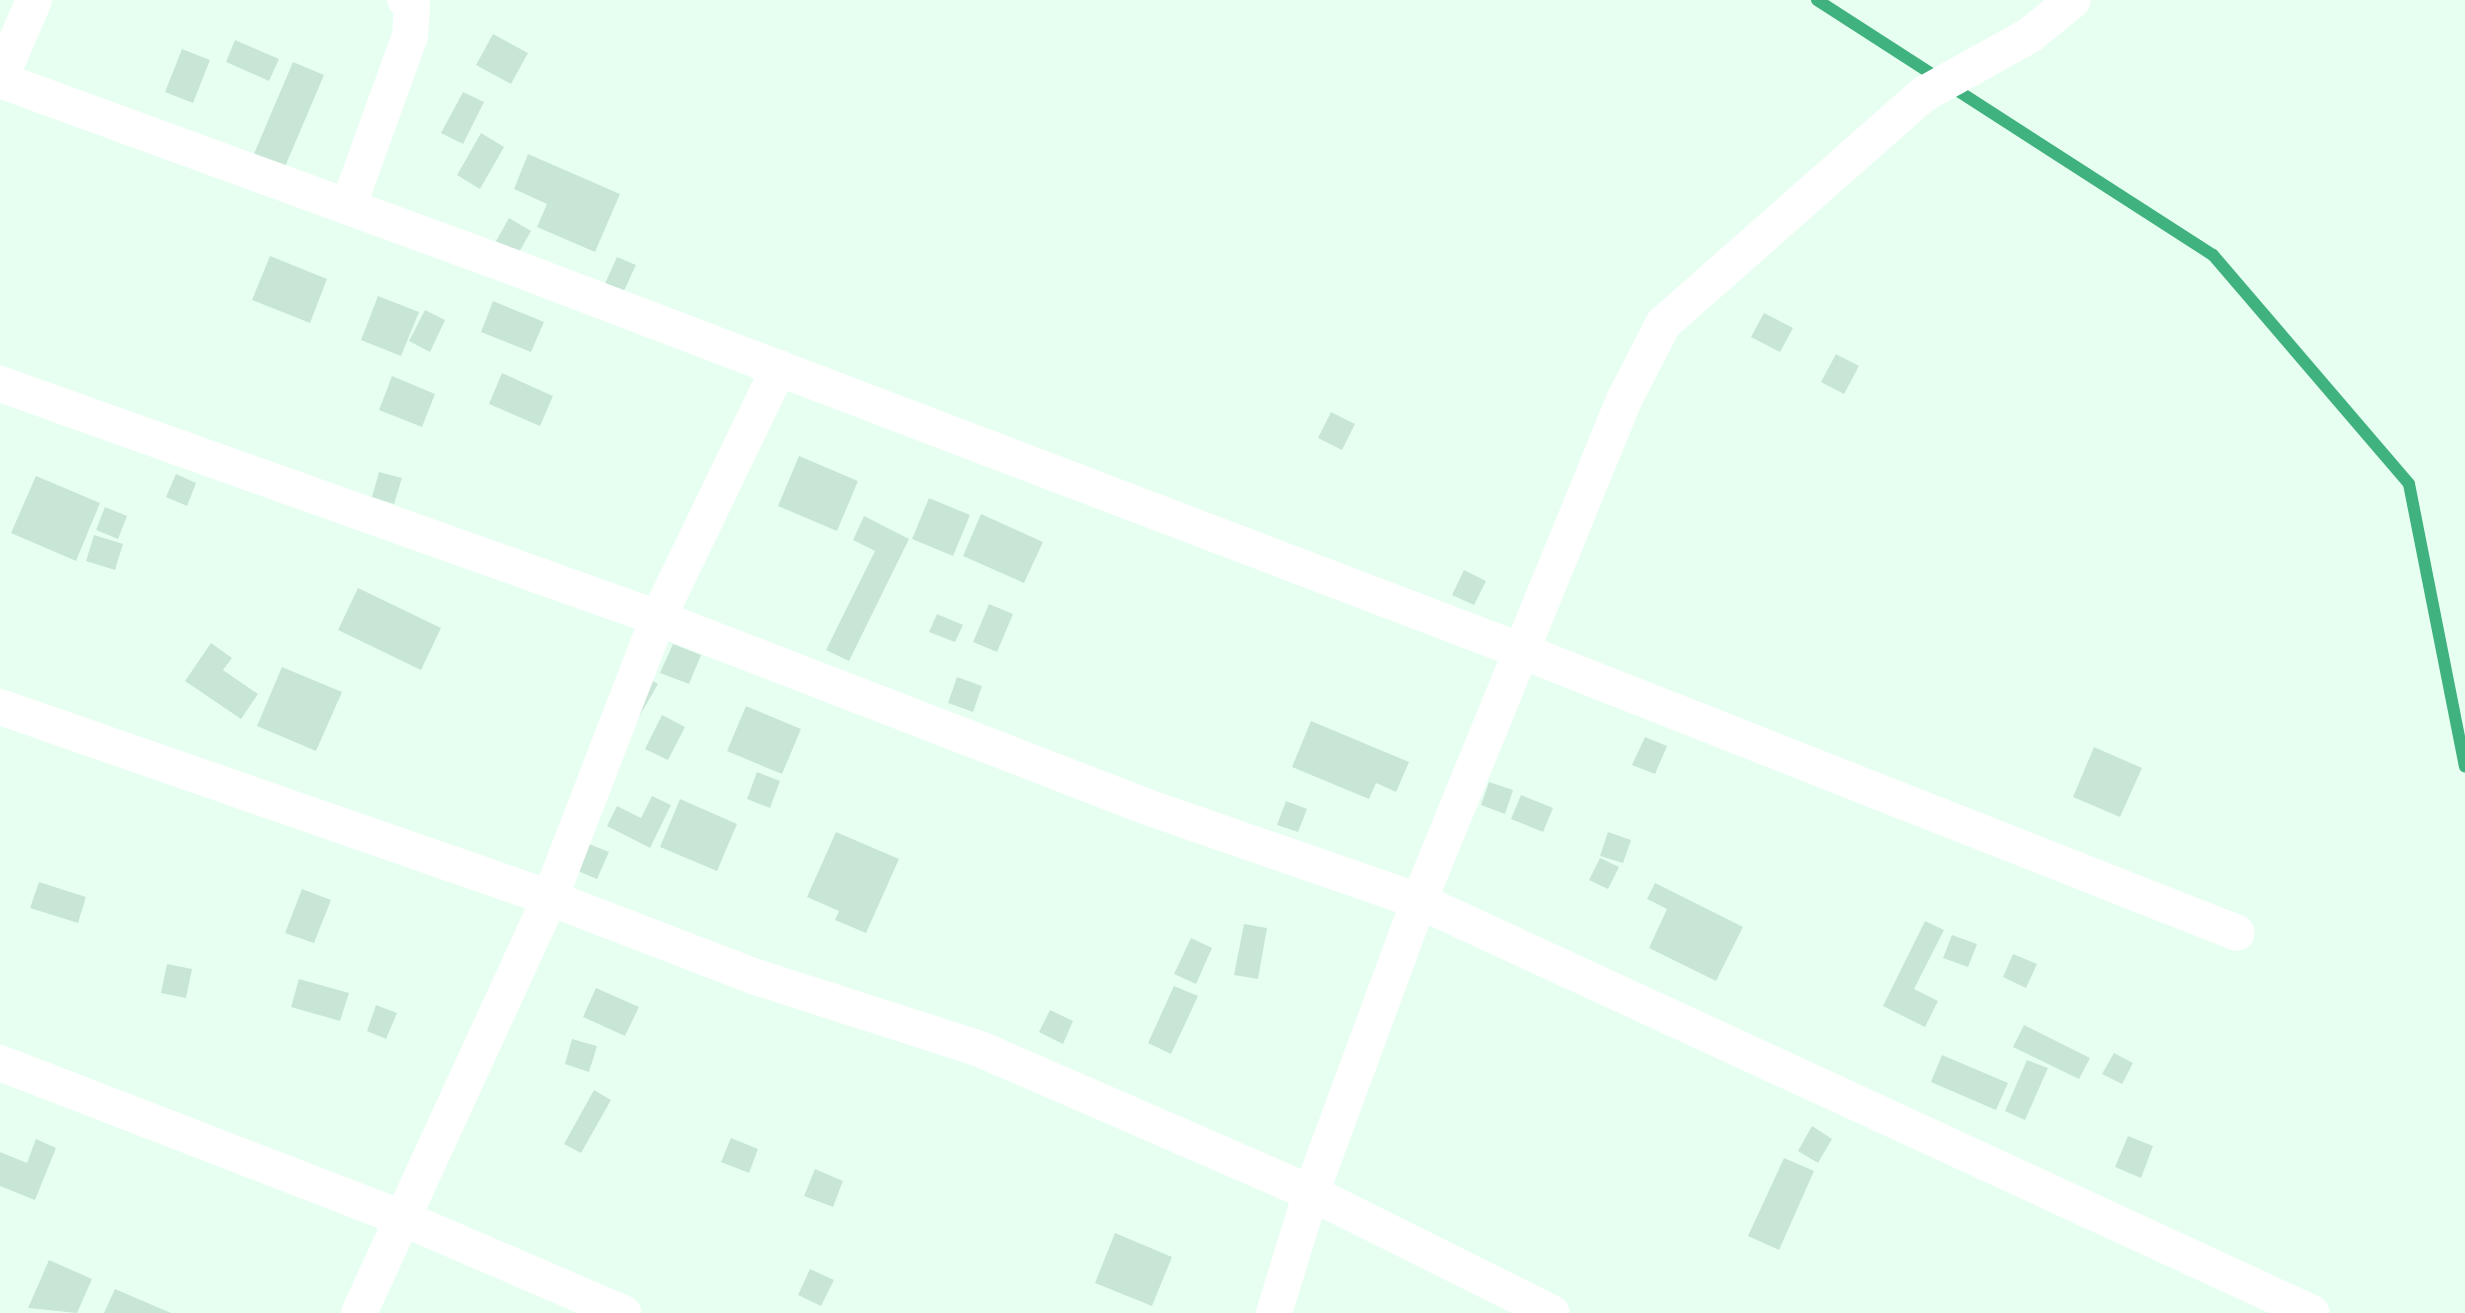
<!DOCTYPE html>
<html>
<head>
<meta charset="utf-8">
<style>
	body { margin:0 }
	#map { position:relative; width:2465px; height:1313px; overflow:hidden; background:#e7fff1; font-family:Helvetica,sans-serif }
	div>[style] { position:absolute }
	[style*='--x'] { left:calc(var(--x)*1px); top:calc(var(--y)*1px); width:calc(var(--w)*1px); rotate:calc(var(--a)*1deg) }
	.stream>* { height:12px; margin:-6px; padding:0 6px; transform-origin:6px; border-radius:6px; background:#40b27f }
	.building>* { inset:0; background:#c8e6d5 }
	.street>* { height:36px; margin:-18px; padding:0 18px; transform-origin:18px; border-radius:18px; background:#fff }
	span { translate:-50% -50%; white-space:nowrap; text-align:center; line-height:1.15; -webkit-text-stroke:6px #e7fff1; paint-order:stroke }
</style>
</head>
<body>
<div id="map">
	<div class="stream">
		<i style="--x:1817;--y:0;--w:471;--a:32.8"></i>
		<i style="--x:2213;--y:255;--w:301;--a:49.4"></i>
		<i style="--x:2409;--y:484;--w:288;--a:78.8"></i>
	</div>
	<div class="building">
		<i style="clip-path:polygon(493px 34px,528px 53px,511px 84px,476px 65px)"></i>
		<i style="clip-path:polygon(235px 40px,279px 59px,269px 81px,226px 62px)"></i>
		<i style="clip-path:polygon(182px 49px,210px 60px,193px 103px,165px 92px)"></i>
		<i style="clip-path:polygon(293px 62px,324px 75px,284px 169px,253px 156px)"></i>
		<i style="clip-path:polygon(463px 92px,484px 102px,463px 144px,441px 133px)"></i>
		<i style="clip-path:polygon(481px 133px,504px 147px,480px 189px,457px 175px)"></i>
		<i style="clip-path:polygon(528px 154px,620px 194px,595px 252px,537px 227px,547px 204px,514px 189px)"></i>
		<i style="clip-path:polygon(509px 218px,531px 231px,518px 254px,496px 241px)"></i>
		<i style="clip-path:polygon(270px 256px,327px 279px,310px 323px,252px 300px)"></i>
		<i style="clip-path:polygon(617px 257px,636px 265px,622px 295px,604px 286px)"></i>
		<i style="clip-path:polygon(378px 296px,419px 312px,401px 356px,361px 340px)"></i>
		<i style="clip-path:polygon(493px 301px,544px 322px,531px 352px,481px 332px)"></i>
		<i style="clip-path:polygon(425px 310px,445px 320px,430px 352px,409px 341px)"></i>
		<i style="clip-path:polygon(1764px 313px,1793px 328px,1780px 352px,1751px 337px)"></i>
		<i style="clip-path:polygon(1836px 354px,1859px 366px,1844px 394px,1821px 382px)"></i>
		<i style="clip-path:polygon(502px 373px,553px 396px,540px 426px,489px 404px)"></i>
		<i style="clip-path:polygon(392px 376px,435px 394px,422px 427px,379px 410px)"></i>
		<i style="clip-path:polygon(1331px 412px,1355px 424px,1342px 450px,1318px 438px)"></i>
		<i style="clip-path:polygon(799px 456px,858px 481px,837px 531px,778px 506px)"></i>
		<i style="clip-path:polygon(379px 472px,402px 478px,394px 504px,372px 497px)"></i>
		<i style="clip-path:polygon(176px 474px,196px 483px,187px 506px,166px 497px)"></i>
		<i style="clip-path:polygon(36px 476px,100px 503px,76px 561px,11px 533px)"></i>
		<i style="clip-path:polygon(929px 498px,970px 515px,953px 556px,912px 539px)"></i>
		<i style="clip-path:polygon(105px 507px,127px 516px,118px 539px,96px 530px)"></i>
		<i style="clip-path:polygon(981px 514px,1043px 542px,1024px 583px,963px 556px)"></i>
		<i style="clip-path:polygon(864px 516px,909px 539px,849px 661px,826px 650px,875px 551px,853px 540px)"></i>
		<i style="clip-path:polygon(94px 535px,123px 544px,115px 570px,86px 561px)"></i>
		<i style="clip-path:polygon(1464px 570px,1486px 581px,1474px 605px,1452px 595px)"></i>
		<i style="clip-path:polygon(358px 588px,441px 628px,421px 670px,338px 630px)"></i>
		<i style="clip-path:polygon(989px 604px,1013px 614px,997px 652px,973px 642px)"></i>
		<i style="clip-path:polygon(937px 614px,963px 625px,955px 642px,929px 632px)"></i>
		<i style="clip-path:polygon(211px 643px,232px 658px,223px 670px,258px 694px,241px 719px,185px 681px)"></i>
		<i style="clip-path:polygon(673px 644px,701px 655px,689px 684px,660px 673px)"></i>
		<i style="clip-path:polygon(282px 667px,342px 692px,316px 751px,257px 726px)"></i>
		<i style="clip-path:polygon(642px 675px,658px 684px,639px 717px)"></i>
		<i style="clip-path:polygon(957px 677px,982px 686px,973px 712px,948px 703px)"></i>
		<i style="clip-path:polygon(746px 706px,801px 729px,782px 774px,727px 751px)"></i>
		<i style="clip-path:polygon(662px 715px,685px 727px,668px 760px,645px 749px)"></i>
		<i style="clip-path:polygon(1311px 721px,1409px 762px,1396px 792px,1376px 783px,1369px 799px,1292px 767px)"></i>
		<i style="clip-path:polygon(1645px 737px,1667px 746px,1655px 774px,1632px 765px)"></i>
		<i style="clip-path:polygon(2094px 747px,2142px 768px,2120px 817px,2073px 797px)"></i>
		<i style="clip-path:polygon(757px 772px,780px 781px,770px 808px,747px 799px)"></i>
		<i style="clip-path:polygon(1489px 782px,1513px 790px,1505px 814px,1481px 805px)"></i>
		<i style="clip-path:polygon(1521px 795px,1553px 808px,1543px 832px,1511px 819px)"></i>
		<i style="clip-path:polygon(652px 796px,671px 805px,650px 848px,607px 826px,617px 806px,641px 818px)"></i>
		<i style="clip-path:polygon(680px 799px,737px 824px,717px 871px,660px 847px)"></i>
		<i style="clip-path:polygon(1286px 801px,1307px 809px,1298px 832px,1277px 825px)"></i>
		<i style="clip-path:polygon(836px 832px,899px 859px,866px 933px,835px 920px,839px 911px,807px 897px)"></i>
		<i style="clip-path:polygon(1608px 832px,1631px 840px,1623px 863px,1600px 856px)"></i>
		<i style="clip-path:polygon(587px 843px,609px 852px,597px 879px,575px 870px)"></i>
		<i style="clip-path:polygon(1600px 858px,1619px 867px,1608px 889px,1589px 880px)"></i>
		<i style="clip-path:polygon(39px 882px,86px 897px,78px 923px,30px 908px)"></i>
		<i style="clip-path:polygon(1655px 883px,1743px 927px,1716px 981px,1649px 948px,1667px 909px,1647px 899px)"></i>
		<i style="clip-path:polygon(302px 889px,331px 900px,314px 943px,285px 933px)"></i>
		<i style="clip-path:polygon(1925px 921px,1944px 930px,1914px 989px,1938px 1001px,1925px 1027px,1883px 1006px)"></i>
		<i style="clip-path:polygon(1244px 924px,1267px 928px,1258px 979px,1234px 975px)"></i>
		<i style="clip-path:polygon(1952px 935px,1977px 944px,1968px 967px,1943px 958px)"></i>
		<i style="clip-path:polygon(1191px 938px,1212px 948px,1196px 984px,1174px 974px)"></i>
		<i style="clip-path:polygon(2013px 954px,2037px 964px,2026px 988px,2003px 977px)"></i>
		<i style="clip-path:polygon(167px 964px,192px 969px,186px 998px,161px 993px)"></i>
		<i style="clip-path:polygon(299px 979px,349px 993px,340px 1021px,291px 1007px)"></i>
		<i style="clip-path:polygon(1174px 986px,1198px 996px,1171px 1054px,1148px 1043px)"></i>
		<i style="clip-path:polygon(596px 988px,639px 1007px,625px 1036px,583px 1017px)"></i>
		<i style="clip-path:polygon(376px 1005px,397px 1013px,386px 1039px,367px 1031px)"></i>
		<i style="clip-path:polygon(1050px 1010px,1073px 1021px,1063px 1044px,1039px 1032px)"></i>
		<i style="clip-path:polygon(2024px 1025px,2090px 1058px,2079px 1079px,2013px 1047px)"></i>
		<i style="clip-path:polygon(572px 1039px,597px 1046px,589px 1072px,565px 1064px)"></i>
		<i style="clip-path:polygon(2114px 1053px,2133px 1063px,2122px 1084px,2102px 1074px)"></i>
		<i style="clip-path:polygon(1942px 1055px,2008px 1083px,1996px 1110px,1931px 1082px)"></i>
		<i style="clip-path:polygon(2027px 1060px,2048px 1068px,2025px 1120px,2005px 1111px)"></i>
		<i style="clip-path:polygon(594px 1090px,611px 1100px,581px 1153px,564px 1144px)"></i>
		<i style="clip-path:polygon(1812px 1126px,1832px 1139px,1818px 1163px,1798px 1151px)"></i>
		<i style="clip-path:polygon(2128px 1136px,2153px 1146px,2141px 1178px,2115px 1167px)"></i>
		<i style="clip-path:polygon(731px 1138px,758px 1149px,749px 1173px,721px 1162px)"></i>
		<i style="clip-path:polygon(36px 1139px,56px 1148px,35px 1200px,0 1186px,0 1152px,27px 1163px)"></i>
		<i style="clip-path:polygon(1784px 1158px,1814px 1171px,1779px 1250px,1748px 1236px)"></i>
		<i style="clip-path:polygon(815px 1169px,843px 1181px,833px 1207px,804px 1196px)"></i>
		<i style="clip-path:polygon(1115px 1233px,1172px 1257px,1152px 1306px,1095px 1283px)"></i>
		<i style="clip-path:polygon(49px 1260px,92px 1279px,77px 1313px,28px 1308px)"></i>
		<i style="clip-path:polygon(810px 1269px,834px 1280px,821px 1306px,798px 1295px)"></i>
		<i style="clip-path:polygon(115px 1289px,171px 1313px,104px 1313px)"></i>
	</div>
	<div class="street">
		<i style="--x:0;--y:79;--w:86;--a:-66.7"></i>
		<i style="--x:0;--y:80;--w:543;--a:20.04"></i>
		<i style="--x:510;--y:266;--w:1085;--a:20.84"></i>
		<i style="--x:1524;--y:652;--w:766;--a:21.51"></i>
		<i style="--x:348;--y:207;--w:182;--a:-70.1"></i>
		<i style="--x:410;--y:36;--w:30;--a:-86"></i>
		<i style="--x:412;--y:6;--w:9;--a:-139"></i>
		<i style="--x:0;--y:384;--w:698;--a:19.58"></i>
		<i style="--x:658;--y:618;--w:527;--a:21.12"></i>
		<i style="--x:1150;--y:808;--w:285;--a:19.1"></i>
		<i style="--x:1419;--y:901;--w:983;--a:24.77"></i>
		<i style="--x:0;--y:707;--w:582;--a:19.15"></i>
		<i style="--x:550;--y:898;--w:221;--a:21"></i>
		<i style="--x:756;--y:977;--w:235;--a:17.8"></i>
		<i style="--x:980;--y:1049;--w:361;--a:23.5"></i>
		<i style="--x:1311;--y:1193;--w:269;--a:26.5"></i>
		<i style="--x:0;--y:1063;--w:431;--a:21.1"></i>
		<i style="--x:402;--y:1218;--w:241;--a:23.3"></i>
		<i style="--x:359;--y:1313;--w:457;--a:-65.3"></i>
		<i style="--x:550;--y:898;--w:300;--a:-68.9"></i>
		<i style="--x:658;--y:618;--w:278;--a:-64.2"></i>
		<i style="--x:1274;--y:1313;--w:126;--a:-72.9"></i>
		<i style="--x:1311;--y:1193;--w:311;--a:-69.7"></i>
		<i style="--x:1419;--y:901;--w:541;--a:-67.75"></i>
		<i style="--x:1624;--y:400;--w:85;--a:-62.8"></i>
		<i style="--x:1663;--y:324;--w:348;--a:-41.4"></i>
		<i style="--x:1924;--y:94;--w:121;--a:-29.1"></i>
		<i style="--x:2030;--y:35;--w:55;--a:-39.1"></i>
	</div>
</div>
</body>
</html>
